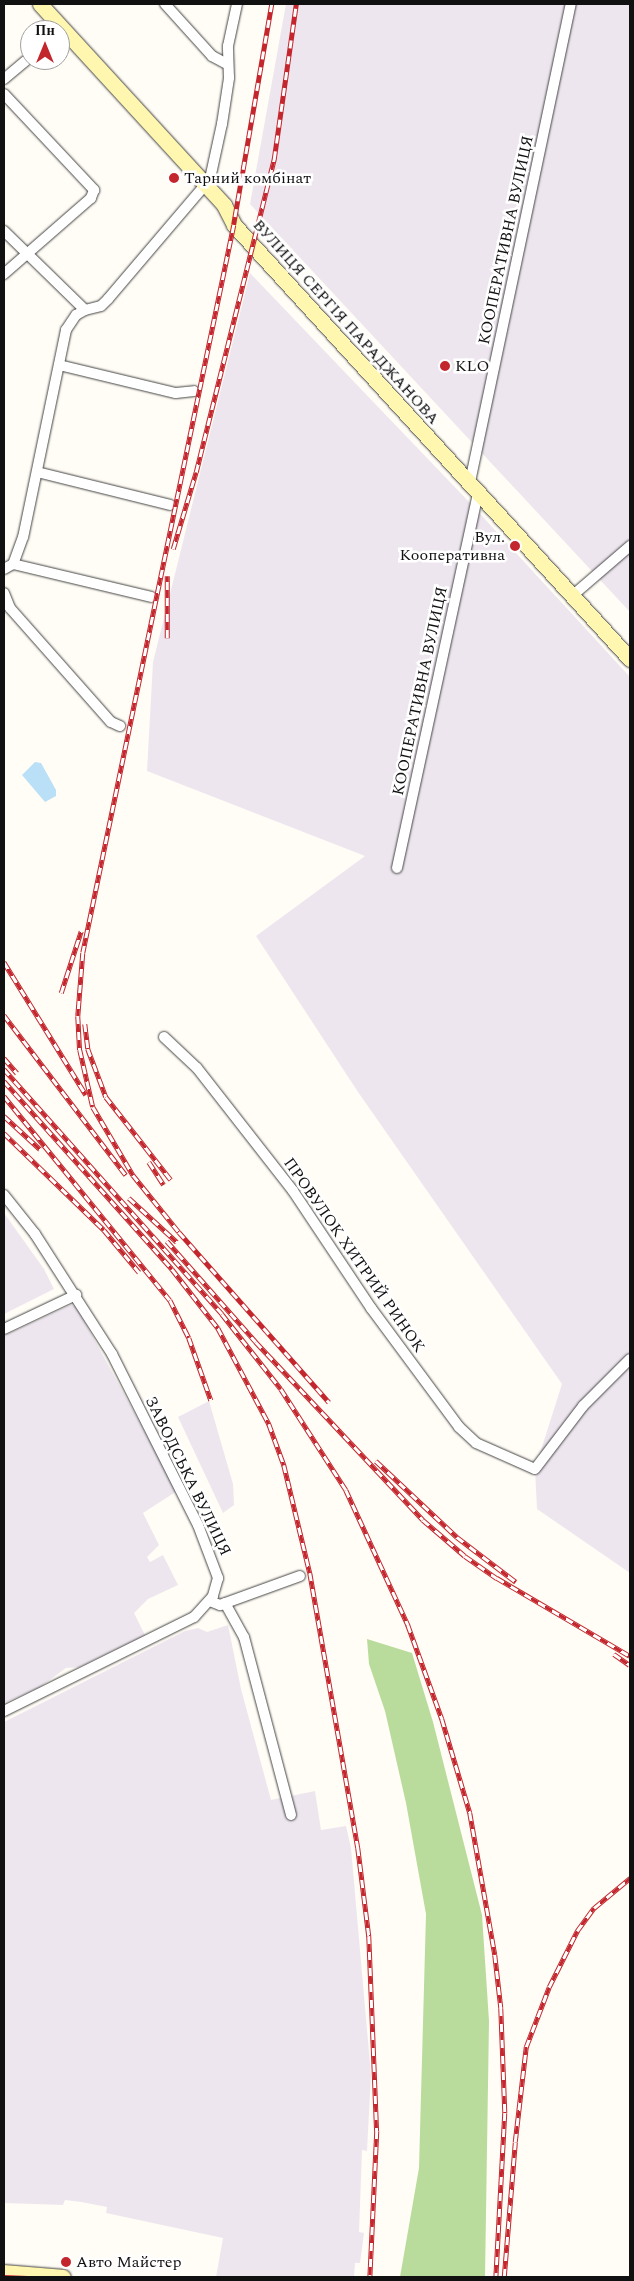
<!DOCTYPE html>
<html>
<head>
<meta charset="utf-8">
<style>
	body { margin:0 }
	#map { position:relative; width:634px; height:2281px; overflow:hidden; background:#fffdf5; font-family:Spectral,serif }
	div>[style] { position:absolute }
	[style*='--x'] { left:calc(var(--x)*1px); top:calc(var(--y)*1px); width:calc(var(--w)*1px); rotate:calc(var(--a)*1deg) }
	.industrial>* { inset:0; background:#eee6ef }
	.forest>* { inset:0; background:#b9dc9c }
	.water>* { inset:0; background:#b9e0f7 }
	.roads { filter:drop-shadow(0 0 1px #444) drop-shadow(0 0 1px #444) }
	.street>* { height:10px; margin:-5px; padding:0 5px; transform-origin:5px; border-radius:5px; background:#fff }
	.secondary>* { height:15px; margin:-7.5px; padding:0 7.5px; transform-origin:7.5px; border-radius:7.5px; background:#fff6b0 }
	.tram>* { height:1px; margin:-0.5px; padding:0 0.5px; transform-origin:0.5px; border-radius:0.5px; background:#c4262e }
	.rail>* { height:4.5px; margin-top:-2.25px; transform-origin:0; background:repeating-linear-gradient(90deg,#fff 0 8px,#c4262e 0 16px); box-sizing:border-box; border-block:1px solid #c4262e }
	.dots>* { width:14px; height:14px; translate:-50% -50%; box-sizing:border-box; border:2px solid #fff; border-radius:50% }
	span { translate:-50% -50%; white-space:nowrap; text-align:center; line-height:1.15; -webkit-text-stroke:5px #fff; paint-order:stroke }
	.poi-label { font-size:16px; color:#111 }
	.left { translate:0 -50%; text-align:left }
	.right { translate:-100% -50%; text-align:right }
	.street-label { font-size:16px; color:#111 }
	.frame { position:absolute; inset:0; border:5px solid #111; pointer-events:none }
	.north { position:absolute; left:20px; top:20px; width:50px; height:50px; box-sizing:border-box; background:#fff; border:1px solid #a0a0a0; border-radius:50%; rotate:0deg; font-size:14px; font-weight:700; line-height:20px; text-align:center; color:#111 }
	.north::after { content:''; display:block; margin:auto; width:18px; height:22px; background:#c4262e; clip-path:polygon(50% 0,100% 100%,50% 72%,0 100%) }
</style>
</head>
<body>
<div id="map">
	<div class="industrial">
		<i style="clip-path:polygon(286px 4px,630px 4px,630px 612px,250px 204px)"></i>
		<i style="clip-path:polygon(250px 273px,471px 504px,630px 677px,630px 1573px,537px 1509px,535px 1469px,562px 1384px,358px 1092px,256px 936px,365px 856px,147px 771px,153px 662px)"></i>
		<i style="clip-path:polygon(4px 1213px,44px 1269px,54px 1289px,4px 1314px)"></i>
		<i style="clip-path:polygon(70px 1305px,76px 1306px,177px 1491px,143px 1513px,159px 1545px,147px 1557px,150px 1562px,163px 1555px,178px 1585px,148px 1599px,134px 1613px,145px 1635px,79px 1667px,66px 1668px,40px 1687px,4px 1703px,4px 1336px)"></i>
		<i style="clip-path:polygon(209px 1401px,233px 1484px,234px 1505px,223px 1513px,178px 1417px)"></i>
		<i style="clip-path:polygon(228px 1625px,241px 1689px,271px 1800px,315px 1791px,321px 1830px,346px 1826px,351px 1848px,371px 2075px,367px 2151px,362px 2150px,359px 2232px,364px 2233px,360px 2263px,355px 2263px,354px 2277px,216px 2277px,223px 2238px,106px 2213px,107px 2207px,81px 2202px,65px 2200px,63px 2205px,4px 2203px,4px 1722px,185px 1631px,198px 1628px,207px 1632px)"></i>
	</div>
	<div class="forest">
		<i style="clip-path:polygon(367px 1639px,412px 1653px,433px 1722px,482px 1915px,489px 2021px,485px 2277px,400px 2277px,419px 2168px,426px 1914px,406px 1803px,385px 1711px,369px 1664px)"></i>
	</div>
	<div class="water">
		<i style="clip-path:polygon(35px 762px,41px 763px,56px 790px,56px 796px,45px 802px,22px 775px)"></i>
	</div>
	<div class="roads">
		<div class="street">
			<i style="--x:165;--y:4;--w:70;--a:47.9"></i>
			<i style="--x:212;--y:56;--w:17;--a:28"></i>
			<i style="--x:4;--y:79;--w:34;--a:-40"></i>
			<i style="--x:4;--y:94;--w:132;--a:46.8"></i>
			<i style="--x:94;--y:190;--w:9;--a:111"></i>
			<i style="--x:91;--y:198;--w:116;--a:138.9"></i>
			<i style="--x:208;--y:188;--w:66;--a:-77.7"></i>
			<i style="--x:222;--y:124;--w:47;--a:-81.3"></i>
			<i style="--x:229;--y:78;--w:32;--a:-92"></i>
			<i style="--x:228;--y:46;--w:43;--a:-77.9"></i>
			<i style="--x:4;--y:231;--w:113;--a:44.3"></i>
			<i style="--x:85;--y:310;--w:10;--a:151"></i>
			<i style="--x:76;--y:315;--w:18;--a:124"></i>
			<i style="--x:66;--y:330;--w:211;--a:101.7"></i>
			<i style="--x:23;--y:537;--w:29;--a:110"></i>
			<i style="--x:13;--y:564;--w:10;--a:151"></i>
			<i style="--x:85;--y:310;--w:16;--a:-14"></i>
			<i style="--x:101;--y:306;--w:10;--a:-45"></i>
			<i style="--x:108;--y:299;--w:150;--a:-49.6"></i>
			<i style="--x:59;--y:365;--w:120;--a:13.5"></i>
			<i style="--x:176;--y:393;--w:18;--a:-6"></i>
			<i style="--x:37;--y:472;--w:137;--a:13.9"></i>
			<i style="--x:470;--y:482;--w:489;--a:-78.1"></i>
			<i style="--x:13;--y:564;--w:142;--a:13.4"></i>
			<i style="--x:4;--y:593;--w:16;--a:68"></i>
			<i style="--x:10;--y:608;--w:152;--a:48.5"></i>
			<i style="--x:111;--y:722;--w:10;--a:24"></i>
			<i style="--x:572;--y:596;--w:77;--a:-40.8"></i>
			<i style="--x:397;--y:868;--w:385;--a:-77.8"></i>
			<i style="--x:164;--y:1037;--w:45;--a:43.2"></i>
			<i style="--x:197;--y:1068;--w:156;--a:52"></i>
			<i style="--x:293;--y:1191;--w:141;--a:56.3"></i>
			<i style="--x:371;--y:1308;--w:148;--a:53.5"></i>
			<i style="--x:459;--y:1427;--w:23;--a:43"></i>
			<i style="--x:476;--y:1443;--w:64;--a:23.8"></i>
			<i style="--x:535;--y:1469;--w:79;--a:-52.7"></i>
			<i style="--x:583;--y:1406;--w:66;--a:-45"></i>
			<i style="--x:4;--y:1195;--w:50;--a:51.5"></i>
			<i style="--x:35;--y:1234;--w:143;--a:57.3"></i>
			<i style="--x:112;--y:1354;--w:191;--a:63.3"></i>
			<i style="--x:198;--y:1525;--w:57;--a:69.3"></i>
			<i style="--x:218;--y:1578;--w:19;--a:106"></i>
			<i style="--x:213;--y:1596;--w:28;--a:132"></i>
			<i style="--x:194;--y:1617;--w:212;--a:153.7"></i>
			<i style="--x:4;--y:1329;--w:80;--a:-25.3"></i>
			<i style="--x:210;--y:1601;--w:11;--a:22"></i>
			<i style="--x:220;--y:1605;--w:85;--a:-19.9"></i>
			<i style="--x:225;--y:1603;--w:39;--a:61"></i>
			<i style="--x:244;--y:1637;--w:184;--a:75.2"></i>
		</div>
		<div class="secondary">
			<i style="--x:40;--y:4;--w:273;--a:47.5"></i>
			<i style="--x:224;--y:205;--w:22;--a:63"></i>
			<i style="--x:234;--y:225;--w:588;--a:47.62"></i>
			<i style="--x:4;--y:2272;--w:59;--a:4.8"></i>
		</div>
	</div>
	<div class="tram">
		<i style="--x:4;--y:2275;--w:46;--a:2.5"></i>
	</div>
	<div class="rail">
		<i style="--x:272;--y:4;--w:224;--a:99.8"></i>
		<i style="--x:234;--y:225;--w:743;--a:101.72"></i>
		<i style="--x:83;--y:953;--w:63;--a:94.5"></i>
		<i style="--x:78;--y:1016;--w:34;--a:87"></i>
		<i style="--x:80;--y:1050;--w:58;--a:77.2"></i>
		<i style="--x:93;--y:1107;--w:79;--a:59.5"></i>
		<i style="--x:133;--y:1175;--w:73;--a:51.1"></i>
		<i style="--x:179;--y:1232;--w:227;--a:48.6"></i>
		<i style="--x:173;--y:549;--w:80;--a:-73.4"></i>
		<i style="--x:196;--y:472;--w:323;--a:-76"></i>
		<i style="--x:274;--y:159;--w:157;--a:-81.9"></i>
		<i style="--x:167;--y:638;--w:62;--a:-90"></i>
		<i style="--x:4;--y:962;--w:156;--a:58.3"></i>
		<i style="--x:61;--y:993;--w:65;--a:-72.1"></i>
		<i style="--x:4;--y:1015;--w:201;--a:52.7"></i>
		<i style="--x:85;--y:1024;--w:25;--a:83"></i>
		<i style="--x:88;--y:1049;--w:51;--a:69.4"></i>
		<i style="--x:106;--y:1097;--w:105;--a:51.9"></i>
		<i style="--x:4;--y:1058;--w:20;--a:49"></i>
		<i style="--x:4;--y:1069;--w:328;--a:48.3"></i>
		<i style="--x:222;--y:1314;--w:95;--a:51.8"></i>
		<i style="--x:281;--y:1389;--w:120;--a:57.2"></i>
		<i style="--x:346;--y:1490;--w:149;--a:65.3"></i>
		<i style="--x:408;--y:1625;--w:100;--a:70.1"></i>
		<i style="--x:442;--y:1719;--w:98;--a:73.4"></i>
		<i style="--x:470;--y:1813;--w:144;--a:80"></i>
		<i style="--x:495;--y:1955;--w:53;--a:83.5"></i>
		<i style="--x:501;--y:2008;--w:105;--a:87.8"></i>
		<i style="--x:505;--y:2113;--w:164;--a:93.1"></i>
		<i style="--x:4;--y:1081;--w:252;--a:48.2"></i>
		<i style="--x:172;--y:1269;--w:75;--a:52.1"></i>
		<i style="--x:218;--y:1328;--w:109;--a:62"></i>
		<i style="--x:269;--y:1424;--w:44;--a:69.9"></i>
		<i style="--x:284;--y:1465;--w:111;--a:76.5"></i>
		<i style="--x:310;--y:1573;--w:279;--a:80.1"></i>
		<i style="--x:358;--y:1848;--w:89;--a:82.9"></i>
		<i style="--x:369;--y:1936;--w:195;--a:87.7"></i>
		<i style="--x:377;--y:2131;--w:146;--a:92.7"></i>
		<i style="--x:4;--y:1096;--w:263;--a:50.9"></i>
		<i style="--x:170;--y:1300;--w:42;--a:63.4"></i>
		<i style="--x:189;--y:1338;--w:66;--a:70.5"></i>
		<i style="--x:4;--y:1116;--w:49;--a:42.5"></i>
		<i style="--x:4;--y:1133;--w:139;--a:44.1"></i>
		<i style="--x:104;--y:1230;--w:55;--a:50.2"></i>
		<i style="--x:149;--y:1162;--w:27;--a:57"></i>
		<i style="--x:129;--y:1198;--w:65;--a:42.5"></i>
		<i style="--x:167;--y:1241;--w:135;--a:48.6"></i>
		<i style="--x:256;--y:1342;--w:244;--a:46.8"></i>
		<i style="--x:423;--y:1520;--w:55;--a:40.6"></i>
		<i style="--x:465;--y:1556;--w:39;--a:35"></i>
		<i style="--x:497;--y:1578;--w:154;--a:30.4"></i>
		<i style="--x:376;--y:1461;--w:111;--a:43.2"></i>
		<i style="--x:457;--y:1537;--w:74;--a:37.3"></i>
		<i style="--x:614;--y:1654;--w:19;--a:35"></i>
		<i style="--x:504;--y:2277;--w:135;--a:-85.3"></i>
		<i style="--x:515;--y:2142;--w:96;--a:-83.4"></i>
		<i style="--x:526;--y:2047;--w:64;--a:-69"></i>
		<i style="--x:549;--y:1987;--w:63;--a:-63.4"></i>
		<i style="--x:577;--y:1931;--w:29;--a:-54"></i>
		<i style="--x:594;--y:1908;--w:47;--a:-39.8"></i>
	</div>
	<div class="dots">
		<i style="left:174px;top:178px;background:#c4262e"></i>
		<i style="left:445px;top:366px;background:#c4262e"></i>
		<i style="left:515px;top:546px;background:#c4262e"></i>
		<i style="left:66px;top:2262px;background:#c4262e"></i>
	</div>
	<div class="poi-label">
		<span class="left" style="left:184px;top:178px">Тарний комбінат</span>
		<span class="left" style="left:455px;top:366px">KLO</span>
		<span class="right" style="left:505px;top:546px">Вул.<br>Кооперативна</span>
		<span class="left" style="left:76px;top:2262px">Авто Майстер</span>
	</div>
	<div class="street-label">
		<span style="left:506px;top:240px;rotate:-78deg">КООПЕРАТИВНА ВУЛИЦЯ</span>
		<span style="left:346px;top:322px;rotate:48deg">ВУЛИЦЯ СЕРГІЯ ПАРАДЖАНОВА</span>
		<span style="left:420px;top:691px;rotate:-78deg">КООПЕРАТИВНА ВУЛИЦЯ</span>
		<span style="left:354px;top:1255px;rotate:55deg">ПРОВУЛОК ХИТРИЙ РИНОК</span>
		<span style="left:188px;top:1476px;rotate:64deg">ЗАВОДСЬКА ВУЛИЦЯ</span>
	</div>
	<div class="frame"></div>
	<div class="north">Пн</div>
</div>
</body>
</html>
